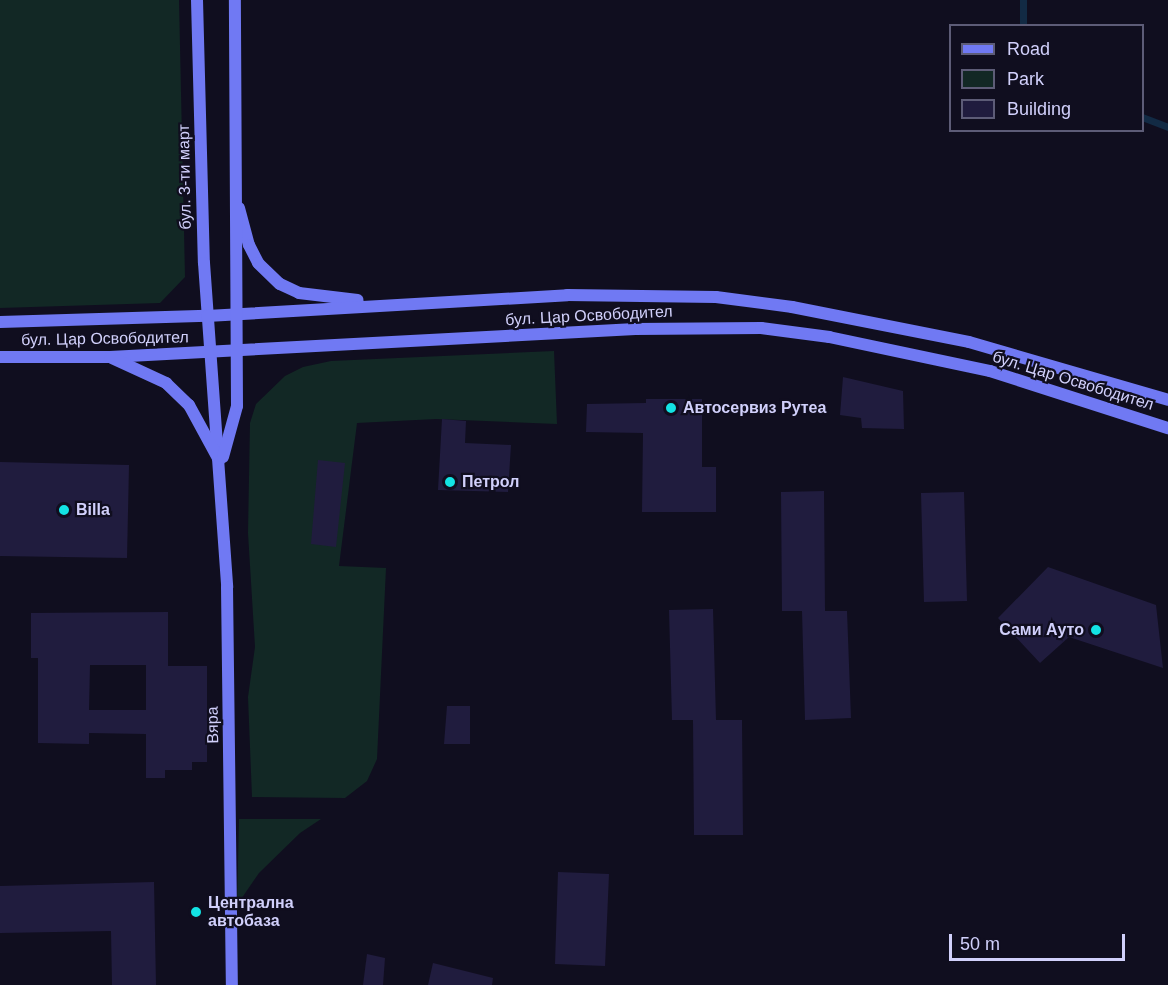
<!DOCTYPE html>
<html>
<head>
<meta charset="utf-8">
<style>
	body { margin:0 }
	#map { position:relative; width:1168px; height:985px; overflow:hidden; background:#100e1f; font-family:Helvetica,sans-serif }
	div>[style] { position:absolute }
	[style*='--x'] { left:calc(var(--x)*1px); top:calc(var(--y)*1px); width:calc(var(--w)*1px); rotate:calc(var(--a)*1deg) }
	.green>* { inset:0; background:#122825 }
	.stream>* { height:7px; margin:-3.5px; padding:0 3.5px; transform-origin:3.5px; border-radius:3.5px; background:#122a44 }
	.building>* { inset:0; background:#201c3e }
	.secondary>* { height:12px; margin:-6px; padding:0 6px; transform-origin:6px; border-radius:6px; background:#7079f3 }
	.dots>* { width:16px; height:16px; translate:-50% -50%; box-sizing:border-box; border:3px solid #100e1f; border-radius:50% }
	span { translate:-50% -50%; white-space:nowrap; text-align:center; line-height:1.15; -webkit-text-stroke:4.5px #100e1f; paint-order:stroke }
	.street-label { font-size:16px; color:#d1d0fb }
	.poi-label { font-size:16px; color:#d1d0fb; font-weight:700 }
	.left { translate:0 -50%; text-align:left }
	.right { translate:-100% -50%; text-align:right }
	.legend { position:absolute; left:949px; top:24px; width:195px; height:108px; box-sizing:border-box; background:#100e1f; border:2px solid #5d5c77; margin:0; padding:8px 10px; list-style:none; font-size:18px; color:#d1d0fb }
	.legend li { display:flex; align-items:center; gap:12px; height:30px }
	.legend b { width:30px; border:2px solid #5d5c77 }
	.scale { position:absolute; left:949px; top:934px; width:176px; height:27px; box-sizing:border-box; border:3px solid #d1d0fb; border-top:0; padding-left:8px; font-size:18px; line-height:21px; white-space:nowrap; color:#d1d0fb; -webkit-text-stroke:4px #100e1f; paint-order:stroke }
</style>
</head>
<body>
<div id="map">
	<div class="green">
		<i style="clip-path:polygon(0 0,179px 0,185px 277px,160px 303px,0 308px)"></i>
		<i style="clip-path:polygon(554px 351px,557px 424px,436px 419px,357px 423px,339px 566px,386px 568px,377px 759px,367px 781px,345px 798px,252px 797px,248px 697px,255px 647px,248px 533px,250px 423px,256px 404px,285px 376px,303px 367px,331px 361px)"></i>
		<i style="clip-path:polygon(239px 819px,321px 819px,300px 833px,259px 873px,237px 905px)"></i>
	</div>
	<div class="stream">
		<i style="--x:1023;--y:26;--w:26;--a:-90"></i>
		<i style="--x:1142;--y:117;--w:28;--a:21"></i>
	</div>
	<div class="building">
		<i style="clip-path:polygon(843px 377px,903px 391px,904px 429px,862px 428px,861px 418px,840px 415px)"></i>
		<i style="clip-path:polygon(646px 399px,702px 399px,702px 467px,716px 467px,716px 512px,642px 512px,643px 433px,586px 432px,587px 404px,646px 403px)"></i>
		<i style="clip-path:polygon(442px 419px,466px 421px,465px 443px,511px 445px,508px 492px,438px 490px)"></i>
		<i style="clip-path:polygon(318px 460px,345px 463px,336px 547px,311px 544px)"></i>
		<i style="clip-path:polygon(0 462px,129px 465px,127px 558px,0 556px)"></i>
		<i style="clip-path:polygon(824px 491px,825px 611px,847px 611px,851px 718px,805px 720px,802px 611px,782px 611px,781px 492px)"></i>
		<i style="clip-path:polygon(964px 492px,967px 601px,924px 602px,921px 493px)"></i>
		<i style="clip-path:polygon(1048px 567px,1156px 605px,1163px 668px,1069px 637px,1040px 663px,998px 618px)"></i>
		<i style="clip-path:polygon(713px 609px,716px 720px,742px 720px,743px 835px,694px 835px,693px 720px,672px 720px,669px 610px)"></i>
		<i style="clip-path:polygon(evenodd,168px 612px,168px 666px,207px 666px,207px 762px,192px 762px,192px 770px,165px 770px,165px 778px,146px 778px,146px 734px,89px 733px,89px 744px,38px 743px,38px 658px,31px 658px,31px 613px,168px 612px,90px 665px,146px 665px,146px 710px,89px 710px,90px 665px)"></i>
		<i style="clip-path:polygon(447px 706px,470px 706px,470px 744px,444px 744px)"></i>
		<i style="clip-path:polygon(558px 872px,609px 874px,605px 966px,555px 964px)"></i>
		<i style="clip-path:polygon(154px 882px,156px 985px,112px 985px,111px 931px,0 933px,0 886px)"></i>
		<i style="clip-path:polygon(367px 954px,385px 958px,383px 985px,363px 985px)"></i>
		<i style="clip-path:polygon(433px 963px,493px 978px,492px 985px,428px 985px)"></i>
	</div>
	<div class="secondary">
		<i style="--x:197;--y:0;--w:263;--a:88.5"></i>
		<i style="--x:204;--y:263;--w:325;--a:85.9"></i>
		<i style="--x:227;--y:587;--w:398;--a:89.3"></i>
		<i style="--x:239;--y:208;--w:38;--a:75"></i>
		<i style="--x:249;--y:245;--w:20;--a:63"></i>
		<i style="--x:258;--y:263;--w:30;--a:44"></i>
		<i style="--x:280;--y:284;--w:21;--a:25"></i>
		<i style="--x:299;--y:293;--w:59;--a:6.8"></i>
		<i style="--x:0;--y:322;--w:207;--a:-1.7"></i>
		<i style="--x:207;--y:316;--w:361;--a:-3.3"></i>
		<i style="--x:567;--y:295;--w:149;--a:0.8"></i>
		<i style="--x:716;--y:297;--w:77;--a:7.5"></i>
		<i style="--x:792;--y:307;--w:180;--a:11.2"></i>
		<i style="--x:969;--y:342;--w:207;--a:16.2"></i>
		<i style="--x:0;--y:357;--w:110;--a:0"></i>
		<i style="--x:110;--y:357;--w:526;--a:-3.05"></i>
		<i style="--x:635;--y:329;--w:126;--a:-0.5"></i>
		<i style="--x:761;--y:328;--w:69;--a:7.5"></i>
		<i style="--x:829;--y:337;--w:165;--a:11.9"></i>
		<i style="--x:990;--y:371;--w:187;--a:17.8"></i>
		<i style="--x:112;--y:358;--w:60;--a:24.8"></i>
		<i style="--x:166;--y:383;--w:32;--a:44"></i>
		<i style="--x:189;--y:405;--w:63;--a:61.4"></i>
		<i style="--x:223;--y:457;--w:53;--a:-74.6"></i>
		<i style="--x:237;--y:406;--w:406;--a:-90.3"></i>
	</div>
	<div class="dots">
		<i style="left:671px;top:408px;background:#13e3e4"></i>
		<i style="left:450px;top:482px;background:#13e3e4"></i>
		<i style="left:64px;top:510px;background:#13e3e4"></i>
		<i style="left:1096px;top:630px;background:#13e3e4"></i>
		<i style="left:196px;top:912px;background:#13e3e4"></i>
	</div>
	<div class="street-label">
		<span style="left:185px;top:177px;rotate:-91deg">бул. 3-ти март</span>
		<span style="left:589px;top:316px;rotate:-3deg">бул. Цар Освободител</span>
		<span style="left:105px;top:339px;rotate:-1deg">бул. Цар Освободител</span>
		<span style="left:1073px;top:381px;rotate:17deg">бул. Цар Освободител</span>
		<span style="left:213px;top:725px;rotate:-91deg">Вяра</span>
	</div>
	<div class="poi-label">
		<span class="left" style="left:683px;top:408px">Автосервиз Рутеа</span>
		<span class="left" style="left:462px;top:482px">Петрол</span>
		<span class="left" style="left:76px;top:510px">Billa</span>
		<span class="right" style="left:1084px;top:630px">Сами Ауто</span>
		<span class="left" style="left:208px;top:912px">Централна<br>автобаза</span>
	</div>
	<ul class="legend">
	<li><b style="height:8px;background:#7079f3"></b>Road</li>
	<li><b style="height:16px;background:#122825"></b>Park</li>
	<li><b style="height:16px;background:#201c3e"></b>Building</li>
	</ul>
	<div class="scale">50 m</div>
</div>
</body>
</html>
